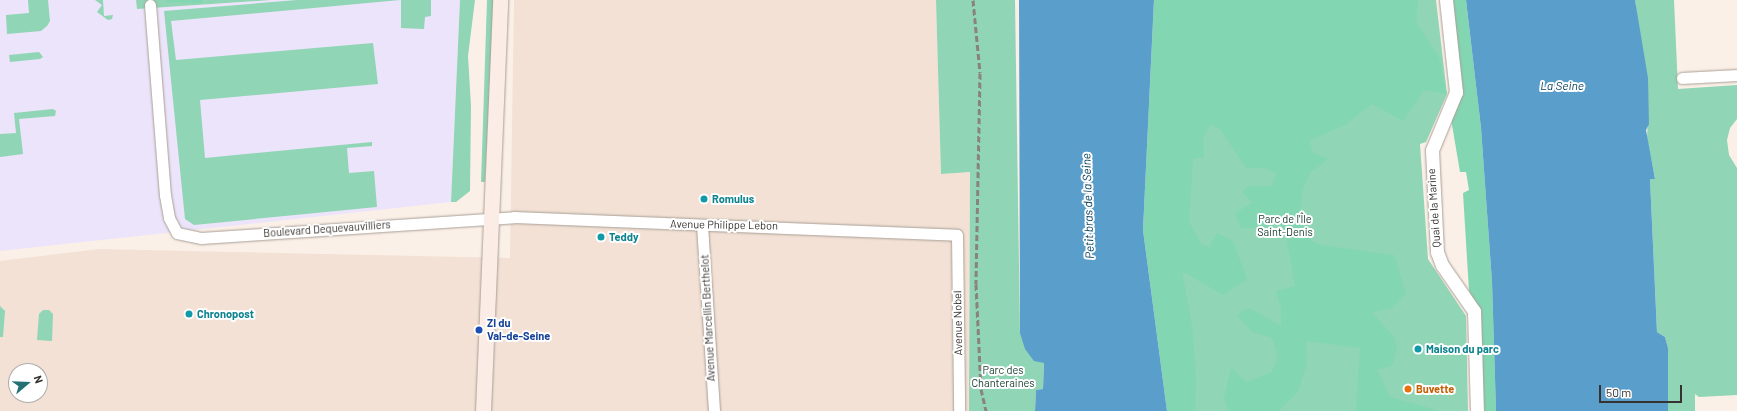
<!DOCTYPE html>
<html>
<head>
<meta charset="utf-8">
<style>
	body { margin:0 }
	#map { position:relative; width:1737px; height:411px; overflow:hidden; background:#fbf0e7; font-family:Barlow,sans-serif }
	div>[style] { position:absolute }
	[style*='--x'] { left:calc(var(--x)*1px); top:calc(var(--y)*1px); width:calc(var(--w)*1px); rotate:calc(var(--a)*1deg) }
	.commercial>* { inset:0; background:#ece4fa }
	.built>* { inset:0; background:#f2e1d4 }
	.green>* { inset:0; background:#90d5b5 }
	.forest>* { inset:0; background:#83d6b2 }
	.water>* { inset:0; background:#5a9fcc }
	.roads { filter:drop-shadow(0 0 1px #a99f97) drop-shadow(0 0 1px #a99f97) }
	.minor>* { height:11px; margin:-5.5px; padding:0 5.5px; transform-origin:5.5px; border-radius:5.5px; background:#fff }
	.tertiary>* { height:13px; margin:-6.5px; padding:0 6.5px; transform-origin:6.5px; border-radius:6.5px; background:#fff }
	.secondary>* { height:15px; margin:-7.5px; padding:0 7.5px; transform-origin:7.5px; border-radius:7.5px; background:#fbede6 }
	.rail>* { height:3px; margin-top:-1.5px; transform-origin:0; background:repeating-linear-gradient(90deg,#89827d 0 6px,transparent 0 9px) }
	.dots>* { width:11px; height:11px; translate:-50% -50%; box-sizing:border-box; border:2px solid #fff; border-radius:50% }
	span { translate:-50% -50%; white-space:nowrap; text-align:center; line-height:1.15; -webkit-text-stroke:4px #fff; paint-order:stroke }
	.culture-label { font-size:11px; color:#0d838f; font-weight:700 }
	.left { translate:0 -50%; text-align:left }
	.street-label { font-size:11px; color:#36322f }
	.park-label { font-size:11px; color:#13382a }
	.transit-label { font-size:11px; color:#164399; font-weight:700 }
	.food-label { font-size:11px; color:#c56008; font-weight:700 }
	.water-label { font-size:12px; color:#013d5b; font-style:italic }
	.north { position:absolute; left:8px; top:363px; width:40px; height:40px; box-sizing:border-box; background:#fff; border:1px solid #afadac; border-radius:50%; rotate:71deg; font-size:11px; font-weight:700; line-height:16px; text-align:center; color:#36322f }
	.north::after { content:''; display:block; margin:auto; width:14px; height:18px; background:#257074; clip-path:polygon(50% 0,100% 100%,50% 72%,0 100%) }
	.scale { position:absolute; left:1599px; top:385px; width:83px; height:18px; box-sizing:border-box; border:2px solid #36322f; border-top:0; padding-left:5px; font-size:12px; line-height:14px; white-space:nowrap; color:#36322f; -webkit-text-stroke:3px #fff; paint-order:stroke }
</style>
</head>
<body>
<div id="map">
	<div class="commercial">
		<i style="clip-path:polygon(0 0,136px 0,137px 9px,271px 0,460px 0,451px 202px,0 251px)"></i>
	</div>
	<div class="built">
		<i style="clip-path:polygon(evenodd,514px 0,936px 0,941px 174px,970px 172px,969px 411px,0 411px,0 261px,99px 249px,510px 258px,514px 0,16px 371px,40px 371px,40px 395px,16px 395px,16px 371px)"></i>
	</div>
	<div class="green">
		<i style="clip-path:polygon(28px 0,48px 0,50px 21px,47px 26px,41px 31px,7px 34px,6px 15px,29px 13px)"></i>
		<i style="clip-path:polygon(95px 0,103px 0,104px 16px,113px 15px,112px 19px,108px 20px,97px 12px,102px 5px)"></i>
		<i style="clip-path:polygon(136px 0,271px 0,137px 9px)"></i>
		<i style="clip-path:polygon(297px 0,400px 0,171px 21px,176px 60px,373px 43px,378px 84px,200px 100px,205px 158px,372px 142px,372px 146px,347px 148px,349px 173px,374px 171px,377px 207px,194px 225px,185px 219px,164px 11px)"></i>
		<i style="clip-path:polygon(401px 0,431px 0,431px 16px,425px 17px,424px 29px,401px 28px)"></i>
		<i style="clip-path:polygon(460px 0,475px 0,468px 56px,471px 106px,470px 191px,456px 202px,451px 202px)"></i>
		<i style="clip-path:polygon(487px 0,494px 0,485px 182px,481px 182px)"></i>
		<i style="clip-path:polygon(936px 0,1015px 0,1020px 333px,1044px 362px,1043px 389px,1036px 390px,1035px 411px,969px 411px,970px 172px,941px 174px)"></i>
		<i style="clip-path:polygon(1154px 0,1436px 0,1447px 94px,1426px 142px,1420px 144px,1428px 259px,1466px 316px,1468px 411px,1167px 411px)"></i>
		<i style="clip-path:polygon(1635px 0,1674px 0,1678px 89px,1737px 85px,1737px 119px,1730px 128px,1727px 140px,1729px 155px,1737px 168px,1737px 395px,1699px 397px,1695px 394px,1695px 411px,1668px 411px,1668px 348px,1665px 337px,1657px 332px,1650px 179px,1655px 178px,1647px 139px,1648px 111px)"></i>
		<i style="clip-path:polygon(39px 52px,43px 57px,40px 59px,10px 62px,9px 55px)"></i>
		<i style="clip-path:polygon(53px 109px,56px 111px,55px 116px,19px 119px,23px 154px,0 157px,0 134px,16px 133px,14px 113px)"></i>
		<i style="clip-path:polygon(0 306px,5px 311px,3px 337px,0 337px)"></i>
		<i style="clip-path:polygon(43px 310px,49px 310px,53px 314px,52px 341px,37px 340px,39px 314px)"></i>
	</div>
	<div class="forest">
		<i style="clip-path:polygon(166px 0,202px 0,203px 3px,166px 2px)"></i>
		<i style="clip-path:polygon(1154px 0,1418px 0,1416px 22px,1439px 57px,1447px 94px,1424px 90px,1403px 121px,1372px 104px,1345px 125px,1310px 140px,1312px 152px,1328px 159px,1311px 172px,1303px 188px,1300px 210px,1303px 225px,1311px 241px,1321px 245px,1394px 255px,1406px 294px,1392px 308px,1372px 312px,1394px 337px,1397px 349px,1392px 366px,1377px 370px,1390px 397px,1440px 411px,1356px 411px,1360px 348px,1306px 341px,1307px 363px,1298px 392px,1279px 411px,1228px 411px,1224px 398px,1231px 368px,1246px 382px,1272px 372px,1278px 357px,1272px 338px,1252px 332px,1237px 315px,1249px 308px,1281px 326px,1281px 308px,1276px 291px,1295px 286px,1285px 229px,1278px 223px,1271px 227px,1241px 228px,1235px 213px,1252px 203px,1242px 191px,1250px 186px,1272px 186px,1276px 174px,1266px 168px,1246px 168px,1220px 129px,1211px 124px,1203px 138px,1204px 157px,1193px 159px,1189px 222px,1202px 245px,1209px 247px,1217px 233px,1233px 241px,1247px 279px,1223px 295px,1182px 271px,1192px 326px,1196px 380px,1195px 411px,1167px 411px,1143px 230px)"></i>
		<i style="clip-path:polygon(1451px 0,1466px 0,1481px 128px,1492px 282px,1496px 411px,1482px 411px,1477px 306px,1469px 291px,1463px 193px,1469px 190px,1466px 172px,1460px 172px,1451px 119px,1462px 93px)"></i>
	</div>
	<div class="water">
		<i style="clip-path:polygon(1019px 0,1154px 0,1143px 230px,1167px 411px,1035px 411px,1036px 390px,1043px 389px,1044px 363px,1034px 361px,1025px 349px,1020px 333px)"></i>
		<i style="clip-path:polygon(1466px 0,1635px 0,1648px 78px,1649px 124px,1646px 130px,1655px 179px,1650px 179px,1657px 332px,1665px 337px,1668px 348px,1668px 411px,1496px 411px,1492px 282px,1481px 128px)"></i>
	</div>
	<div class="roads">
		<div class="minor">
			<i style="--x:150;--y:5;--w:191;--a:85.5"></i>
			<i style="--x:165;--y:195;--w:23;--a:80"></i>
			<i style="--x:169;--y:218;--w:17;--a:62"></i>
			<i style="--x:177;--y:233;--w:25;--a:12"></i>
			<i style="--x:201;--y:238;--w:314;--a:-3.8"></i>
			<i style="--x:514;--y:217;--w:443;--a:2.3"></i>
			<i style="--x:957;--y:235;--w:176;--a:89.3"></i>
			<i style="--x:1682;--y:78;--w:55;--a:-3.1"></i>
			<i style="--x:702;--y:225;--w:186;--a:86.3"></i>
		</div>
		<div class="tertiary">
			<i style="--x:1446;--y:0;--w:93;--a:83.8"></i>
			<i style="--x:1456;--y:92;--w:63;--a:112.5"></i>
			<i style="--x:1432;--y:150;--w:102;--a:87.2"></i>
			<i style="--x:1437;--y:252;--w:14;--a:69"></i>
			<i style="--x:1442;--y:265;--w:56;--a:55.2"></i>
			<i style="--x:1474;--y:311;--w:100;--a:88.3"></i>
		</div>
		<div class="secondary">
			<i style="--x:483;--y:411;--w:411;--a:-87.6"></i>
		</div>
	</div>
	<div class="rail">
		<i style="--x:973;--y:0;--w:73;--a:84.5"></i>
		<i style="--x:980;--y:73;--w:211;--a:91.1"></i>
		<i style="--x:976;--y:284;--w:105;--a:87.3"></i>
		<i style="--x:981;--y:389;--w:23;--a:77"></i>
	</div>
	<div class="dots">
		<i style="left:704px;top:199px;background:#0f9aa8"></i>
		<i style="left:601px;top:237px;background:#0f9aa8"></i>
		<i style="left:189px;top:314px;background:#0f9aa8"></i>
		<i style="left:479px;top:330px;background:#1a4fb4"></i>
		<i style="left:1418px;top:349px;background:#0f9aa8"></i>
		<i style="left:1408px;top:389px;background:#e8710a"></i>
	</div>
	<div class="culture-label">
		<span class="left" style="left:712px;top:199px">Romulus</span>
		<span class="left" style="left:609px;top:237px">Teddy</span>
		<span class="left" style="left:197px;top:314px">Chronopost</span>
		<span class="left" style="left:1426px;top:349px">Maison du parc</span>
	</div>
	<div class="street-label">
		<span style="left:1434px;top:208px;rotate:-94deg">Quai de la Marine</span>
		<span style="left:724px;top:225px;rotate:1deg">Avenue Philippe Lebon</span>
		<span style="left:327px;top:229px;rotate:-4deg">Boulevard Dequevauvilliers</span>
		<span style="left:708px;top:318px;rotate:-93deg">Avenue Marcellin Berthelot</span>
		<span style="left:958px;top:323px;rotate:-91deg">Avenue Nobel</span>
	</div>
	<div class="park-label">
		<span style="left:1285px;top:226px">Parc de l'Île<br>Saint-Denis</span>
		<span style="left:1003px;top:377px">Parc des<br>Chanteraines</span>
	</div>
	<div class="transit-label">
		<span class="left" style="left:487px;top:330px">ZI du<br>Val-de-Seine</span>
	</div>
	<div class="food-label">
		<span class="left" style="left:1416px;top:389px">Buvette</span>
	</div>
	<div class="water-label">
		<span style="left:1562px;top:86px">La Seine</span>
		<span style="left:1088px;top:206px;rotate:-92deg">Petit bras de la Seine</span>
	</div>
	<div class="north">N</div>
	<div class="scale">50 m</div>
</div>
</body>
</html>
